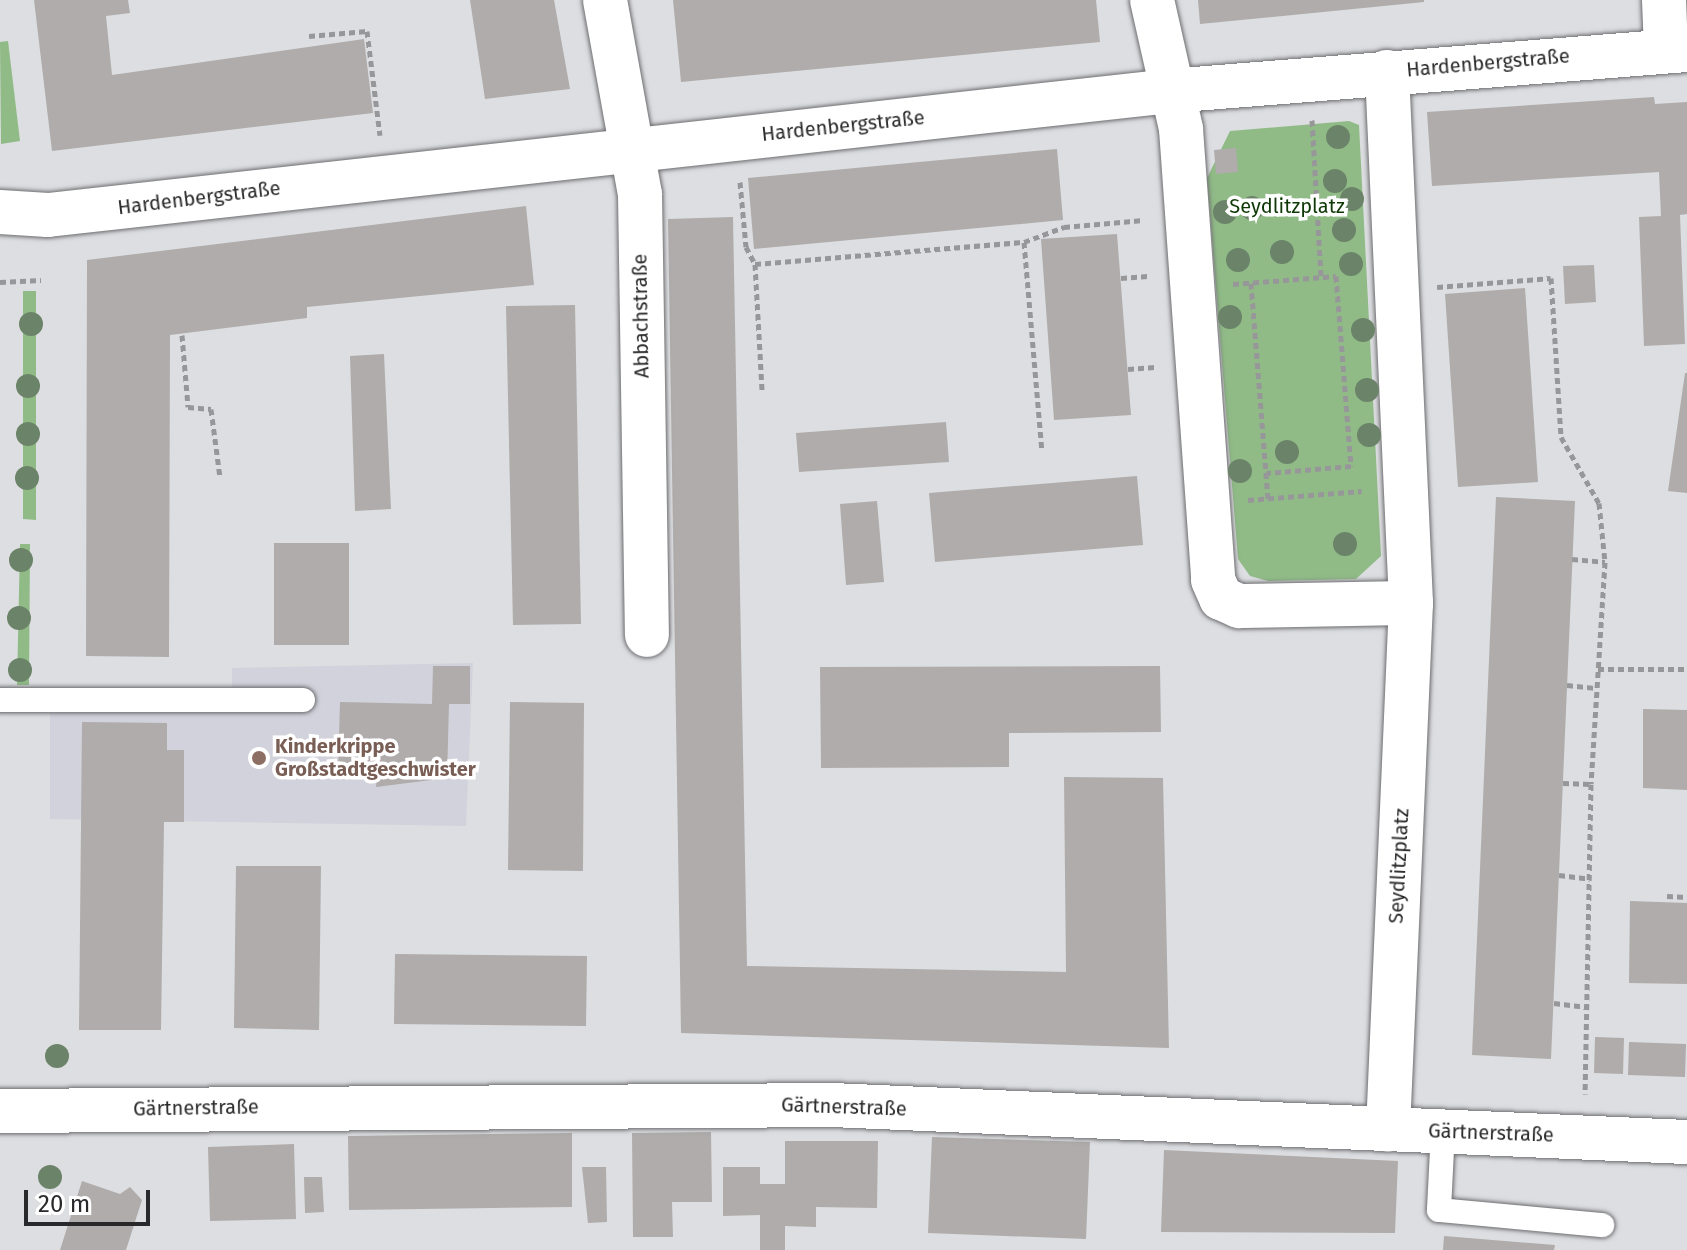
<!DOCTYPE html>
<html>
<head>
<meta charset="utf-8">
<style>
	body { margin:0 }
	#map { position:relative; width:1687px; height:1250px; overflow:hidden; background:#dddee1; font-family:"Fira Sans",sans-serif }
	div>[style] { position:absolute }
	[style*='--x'] { left:calc(var(--x)*1px); top:calc(var(--y)*1px); width:calc(var(--w)*1px); rotate:calc(var(--a)*1deg) }
	.built>* { inset:0; background:#d1d2dc }
	.green>* { inset:0; background:#90bb87 }
	.building>* { inset:0; background:#afacab }
	.path>* { height:5px; margin-top:-2.5px; transform-origin:0; background:repeating-linear-gradient(90deg,#97979a 0 6px,transparent 0 10px) }
	.roads { filter:drop-shadow(0 0 2px #6e6e71) drop-shadow(0 0 2px #6e6e71) }
	.lane>* { height:24px; margin:-12px; padding:0 12px; transform-origin:12px; border-radius:12px; background:#fff }
	.street>* { height:44px; margin:-22px; padding:0 22px; transform-origin:22px; border-radius:22px; background:#fff }
	.trees>* { width:24px; height:24px; margin:-12px; border-radius:50%; background:#6b8368 }
	.dots>* { width:22px; height:22px; translate:-50% -50%; box-sizing:border-box; border:4px solid #fff; border-radius:50% }
	span { translate:-50% -50%; white-space:nowrap; text-align:center; line-height:1.15; -webkit-text-stroke:7px #fff; paint-order:stroke }
	.street-label { font-size:20px; color:#29292b }
	.park-label { font-size:20px; color:#0e3805 }
	.education-label { font-size:20px; color:#785e54; font-weight:700 }
	.left { translate:0 -50%; text-align:left }
	.scale { position:absolute; left:24px; top:1190px; width:126px; height:36px; box-sizing:border-box; border:4px solid #29292b; border-top:0; padding-left:10px; font-size:24px; line-height:28px; white-space:nowrap; color:#29292b; -webkit-text-stroke:6px #fff; paint-order:stroke }
</style>
</head>
<body>
<div id="map">
	<div class="built">
		<i style="clip-path:polygon(473px 663px,466px 826px,50px 819px,50px 696px,232px 690px,232px 668px)"></i>
	</div>
	<div class="green">
		<i style="clip-path:polygon(8px 41px,20px 141px,1px 144px,0 42px)"></i>
		<i style="clip-path:polygon(1349px 121px,1359px 125px,1381px 556px,1356px 579px,1268px 581px,1250px 576px,1238px 559px,1207px 178px,1230px 131px)"></i>
		<i style="clip-path:polygon(23px 291px,36px 291px,36px 520px,23px 519px)"></i>
		<i style="clip-path:polygon(20px 544px,30px 544px,29px 685px,17px 685px)"></i>
	</div>
	<div class="building">
		<i style="clip-path:polygon(34px 0,128px 0,130px 13px,106px 16px,112px 75px,364px 39px,373px 113px,52px 151px)"></i>
		<i style="clip-path:polygon(470px 0,554px 0,570px 89px,485px 99px)"></i>
		<i style="clip-path:polygon(673px 0,1096px 0,1100px 42px,681px 82px)"></i>
		<i style="clip-path:polygon(1198px 0,1424px 0,1424px 2px,1200px 24px)"></i>
		<i style="clip-path:polygon(1654px 97px,1655px 104px,1687px 102px,1687px 214px,1680px 215px,1685px 344px,1644px 346px,1639px 217px,1661px 216px,1659px 172px,1432px 186px,1427px 112px)"></i>
		<i style="clip-path:polygon(1236px 148px,1238px 172px,1216px 174px,1214px 150px)"></i>
		<i style="clip-path:polygon(1057px 149px,1063px 220px,754px 249px,748px 178px)"></i>
		<i style="clip-path:polygon(526px 206px,534px 285px,307px 307px,307px 318px,170px 335px,169px 657px,86px 656px,87px 260px)"></i>
		<i style="clip-path:polygon(733px 217px,747px 966px,1066px 972px,1064px 777px,1163px 778px,1169px 1048px,681px 1033px,668px 219px)"></i>
		<i style="clip-path:polygon(1117px 234px,1131px 415px,1054px 420px,1041px 239px)"></i>
		<i style="clip-path:polygon(1594px 265px,1596px 302px,1565px 304px,1563px 266px)"></i>
		<i style="clip-path:polygon(1525px 288px,1538px 482px,1458px 487px,1445px 294px)"></i>
		<i style="clip-path:polygon(575px 305px,581px 624px,513px 625px,506px 306px)"></i>
		<i style="clip-path:polygon(384px 354px,391px 509px,355px 511px,350px 356px)"></i>
		<i style="clip-path:polygon(1685px 373px,1687px 373px,1687px 493px,1668px 491px)"></i>
		<i style="clip-path:polygon(946px 422px,949px 462px,799px 472px,796px 433px)"></i>
		<i style="clip-path:polygon(1137px 476px,1143px 545px,935px 562px,929px 493px)"></i>
		<i style="clip-path:polygon(1496px 497px,1575px 501px,1551px 1059px,1472px 1055px)"></i>
		<i style="clip-path:polygon(877px 501px,884px 582px,846px 585px,840px 504px)"></i>
		<i style="clip-path:polygon(274px 543px,349px 543px,349px 645px,274px 645px)"></i>
		<i style="clip-path:polygon(433px 666px,470px 666px,470px 704px,449px 704px,447px 778px,376px 787px,377px 776px,338px 775px,340px 702px,432px 704px)"></i>
		<i style="clip-path:polygon(1160px 666px,1161px 732px,1009px 733px,1009px 767px,821px 768px,820px 667px)"></i>
		<i style="clip-path:polygon(510px 702px,584px 703px,583px 871px,508px 870px)"></i>
		<i style="clip-path:polygon(1643px 709px,1687px 710px,1687px 790px,1643px 788px)"></i>
		<i style="clip-path:polygon(82px 722px,167px 723px,167px 750px,184px 750px,184px 822px,164px 822px,161px 1030px,79px 1030px)"></i>
		<i style="clip-path:polygon(236px 866px,321px 866px,319px 1030px,234px 1028px)"></i>
		<i style="clip-path:polygon(1630px 901px,1687px 903px,1687px 984px,1629px 983px)"></i>
		<i style="clip-path:polygon(395px 954px,587px 956px,586px 1026px,394px 1024px)"></i>
		<i style="clip-path:polygon(1595px 1037px,1624px 1038px,1623px 1074px,1594px 1073px)"></i>
		<i style="clip-path:polygon(1629px 1042px,1686px 1044px,1685px 1077px,1628px 1075px)"></i>
		<i style="clip-path:polygon(711px 1132px,712px 1202px,672px 1202px,673px 1237px,633px 1237px,632px 1133px)"></i>
		<i style="clip-path:polygon(572px 1133px,572px 1207px,349px 1210px,348px 1136px)"></i>
		<i style="clip-path:polygon(932px 1137px,1090px 1142px,1086px 1239px,928px 1233px)"></i>
		<i style="clip-path:polygon(785px 1141px,878px 1141px,877px 1208px,816px 1207px,816px 1227px,785px 1226px,785px 1250px,760px 1250px,760px 1215px,723px 1216px,723px 1167px,760px 1167px,760px 1184px,785px 1184px)"></i>
		<i style="clip-path:polygon(294px 1144px,296px 1219px,210px 1221px,208px 1147px)"></i>
		<i style="clip-path:polygon(1164px 1150px,1398px 1161px,1395px 1233px,1161px 1232px)"></i>
		<i style="clip-path:polygon(582px 1167px,606px 1167px,607px 1222px,588px 1223px)"></i>
		<i style="clip-path:polygon(304px 1177px,322px 1177px,324px 1212px,305px 1213px)"></i>
		<i style="clip-path:polygon(82px 1181px,120px 1194px,130px 1187px,142px 1200px,126px 1250px,60px 1250px)"></i>
		<i style="clip-path:polygon(1444px 1236px,1555px 1245px,1554px 1250px,1443px 1250px)"></i>
	</div>
	<div class="path">
		<i style="--x:309;--y:36;--w:58;--a:-4.9"></i>
		<i style="--x:367;--y:31;--w:105;--a:82.9"></i>
		<i style="--x:1312;--y:120;--w:157;--a:86.7"></i>
		<i style="--x:740;--y:182;--w:65;--a:84.7"></i>
		<i style="--x:746;--y:247;--w:19;--a:62"></i>
		<i style="--x:755;--y:264;--w:270;--a:-4.7"></i>
		<i style="--x:1024;--y:242;--w:43;--a:-20.6"></i>
		<i style="--x:1064;--y:227;--w:80;--a:-5"></i>
		<i style="--x:1024;--y:242;--w:210;--a:85.1"></i>
		<i style="--x:755;--y:264;--w:127;--a:86.8"></i>
		<i style="--x:1121;--y:278;--w:27;--a:-4"></i>
		<i style="--x:0;--y:282;--w:41;--a:-2.8"></i>
		<i style="--x:1251;--y:283;--w:217;--a:85.5"></i>
		<i style="--x:1233;--y:284;--w:103;--a:-4.4"></i>
		<i style="--x:1336;--y:276;--w:191;--a:85.5"></i>
		<i style="--x:1351;--y:466;--w:85;--a:175.3"></i>
		<i style="--x:1437;--y:287;--w:114;--a:-4.5"></i>
		<i style="--x:1551;--y:278;--w:159;--a:86.4"></i>
		<i style="--x:1561;--y:437;--w:76;--a:60.1"></i>
		<i style="--x:1599;--y:503;--w:59;--a:84.2"></i>
		<i style="--x:1605;--y:562;--w:222;--a:93.6"></i>
		<i style="--x:1591;--y:784;--w:310;--a:91.1"></i>
		<i style="--x:182;--y:335;--w:72;--a:85.2"></i>
		<i style="--x:188;--y:407;--w:23;--a:5"></i>
		<i style="--x:211;--y:409;--w:69;--a:82.5"></i>
		<i style="--x:1128;--y:369;--w:27;--a:-4"></i>
		<i style="--x:1248;--y:500;--w:114;--a:-4.5"></i>
		<i style="--x:1572;--y:559;--w:33;--a:5"></i>
		<i style="--x:1598;--y:669;--w:89;--a:0"></i>
		<i style="--x:1567;--y:685;--w:30;--a:6"></i>
		<i style="--x:1563;--y:783;--w:28;--a:2"></i>
		<i style="--x:1559;--y:875;--w:31;--a:7"></i>
		<i style="--x:1667;--y:896;--w:20;--a:3"></i>
		<i style="--x:1554;--y:1003;--w:35;--a:7"></i>
	</div>
	<div class="roads">
		<div class="lane">
			<i style="--x:0;--y:700;--w:303;--a:0"></i>
			<i style="--x:1443;--y:1130;--w:80;--a:92.9"></i>
			<i style="--x:1439;--y:1210;--w:164;--a:5.3"></i>
		</div>
		<div class="street">
			<i style="--x:605;--y:0;--w:197;--a:79.8"></i>
			<i style="--x:640;--y:194;--w:441;--a:89.1"></i>
			<i style="--x:1152;--y:0;--w:132;--a:77.3"></i>
			<i style="--x:1181;--y:129;--w:452;--a:85.9"></i>
			<i style="--x:1213;--y:580;--w:20;--a:66"></i>
			<i style="--x:1221;--y:598;--w:20;--a:24"></i>
			<i style="--x:1239;--y:606;--w:172;--a:-1"></i>
			<i style="--x:1664;--y:0;--w:50;--a:87.7"></i>
			<i style="--x:1387;--y:72;--w:532;--a:87.41"></i>
			<i style="--x:1411;--y:603;--w:527;--a:92.5"></i>
			<i style="--x:0;--y:212;--w:48;--a:3.6"></i>
			<i style="--x:48;--y:215;--w:1128;--a:-6.31"></i>
			<i style="--x:1169;--y:91;--w:520;--a:-4.53"></i>
			<i style="--x:0;--y:1111;--w:832;--a:-0.41"></i>
			<i style="--x:832;--y:1105;--w:856;--a:2.48"></i>
		</div>
	</div>
	<div class="trees">
		<i style="left:1338px;top:137px"></i>
		<i style="left:1335px;top:181px"></i>
		<i style="left:1352px;top:199px"></i>
		<i style="left:1252px;top:208px"></i>
		<i style="left:1225px;top:212px"></i>
		<i style="left:1344px;top:230px"></i>
		<i style="left:1282px;top:252px"></i>
		<i style="left:1238px;top:260px"></i>
		<i style="left:1351px;top:264px"></i>
		<i style="left:1230px;top:317px"></i>
		<i style="left:31px;top:324px"></i>
		<i style="left:1363px;top:330px"></i>
		<i style="left:28px;top:386px"></i>
		<i style="left:1367px;top:390px"></i>
		<i style="left:28px;top:434px"></i>
		<i style="left:1369px;top:435px"></i>
		<i style="left:1287px;top:452px"></i>
		<i style="left:1240px;top:471px"></i>
		<i style="left:27px;top:478px"></i>
		<i style="left:1345px;top:544px"></i>
		<i style="left:21px;top:560px"></i>
		<i style="left:19px;top:618px"></i>
		<i style="left:20px;top:670px"></i>
		<i style="left:57px;top:1056px"></i>
		<i style="left:50px;top:1177px"></i>
	</div>
	<div class="dots">
		<i style="left:259px;top:758px;background:#8d6e63"></i>
	</div>
	<div class="street-label">
		<span style="left:1488px;top:63px;rotate:-5deg">Hardenbergstraße</span>
		<span style="left:843px;top:126px;rotate:-6deg">Hardenbergstraße</span>
		<span style="left:199px;top:198px;rotate:-7deg">Hardenbergstraße</span>
		<span style="left:641px;top:316px;rotate:-91deg">Abbachstraße</span>
		<span style="left:1399px;top:866px;rotate:-87deg">Seydlitzplatz</span>
		<span style="left:844px;top:1107px;rotate:2deg">Gärtnerstraße</span>
		<span style="left:196px;top:1108px;rotate:-1deg">Gärtnerstraße</span>
		<span style="left:1491px;top:1133px;rotate:2deg">Gärtnerstraße</span>
	</div>
	<div class="park-label">
		<span style="left:1287px;top:206px">Seydlitzplatz</span>
	</div>
	<div class="education-label">
		<span class="left" style="left:275px;top:758px">Kinderkrippe<br>Großstadtgeschwister</span>
	</div>
	<div class="scale">20 m</div>
</div>
</body>
</html>
